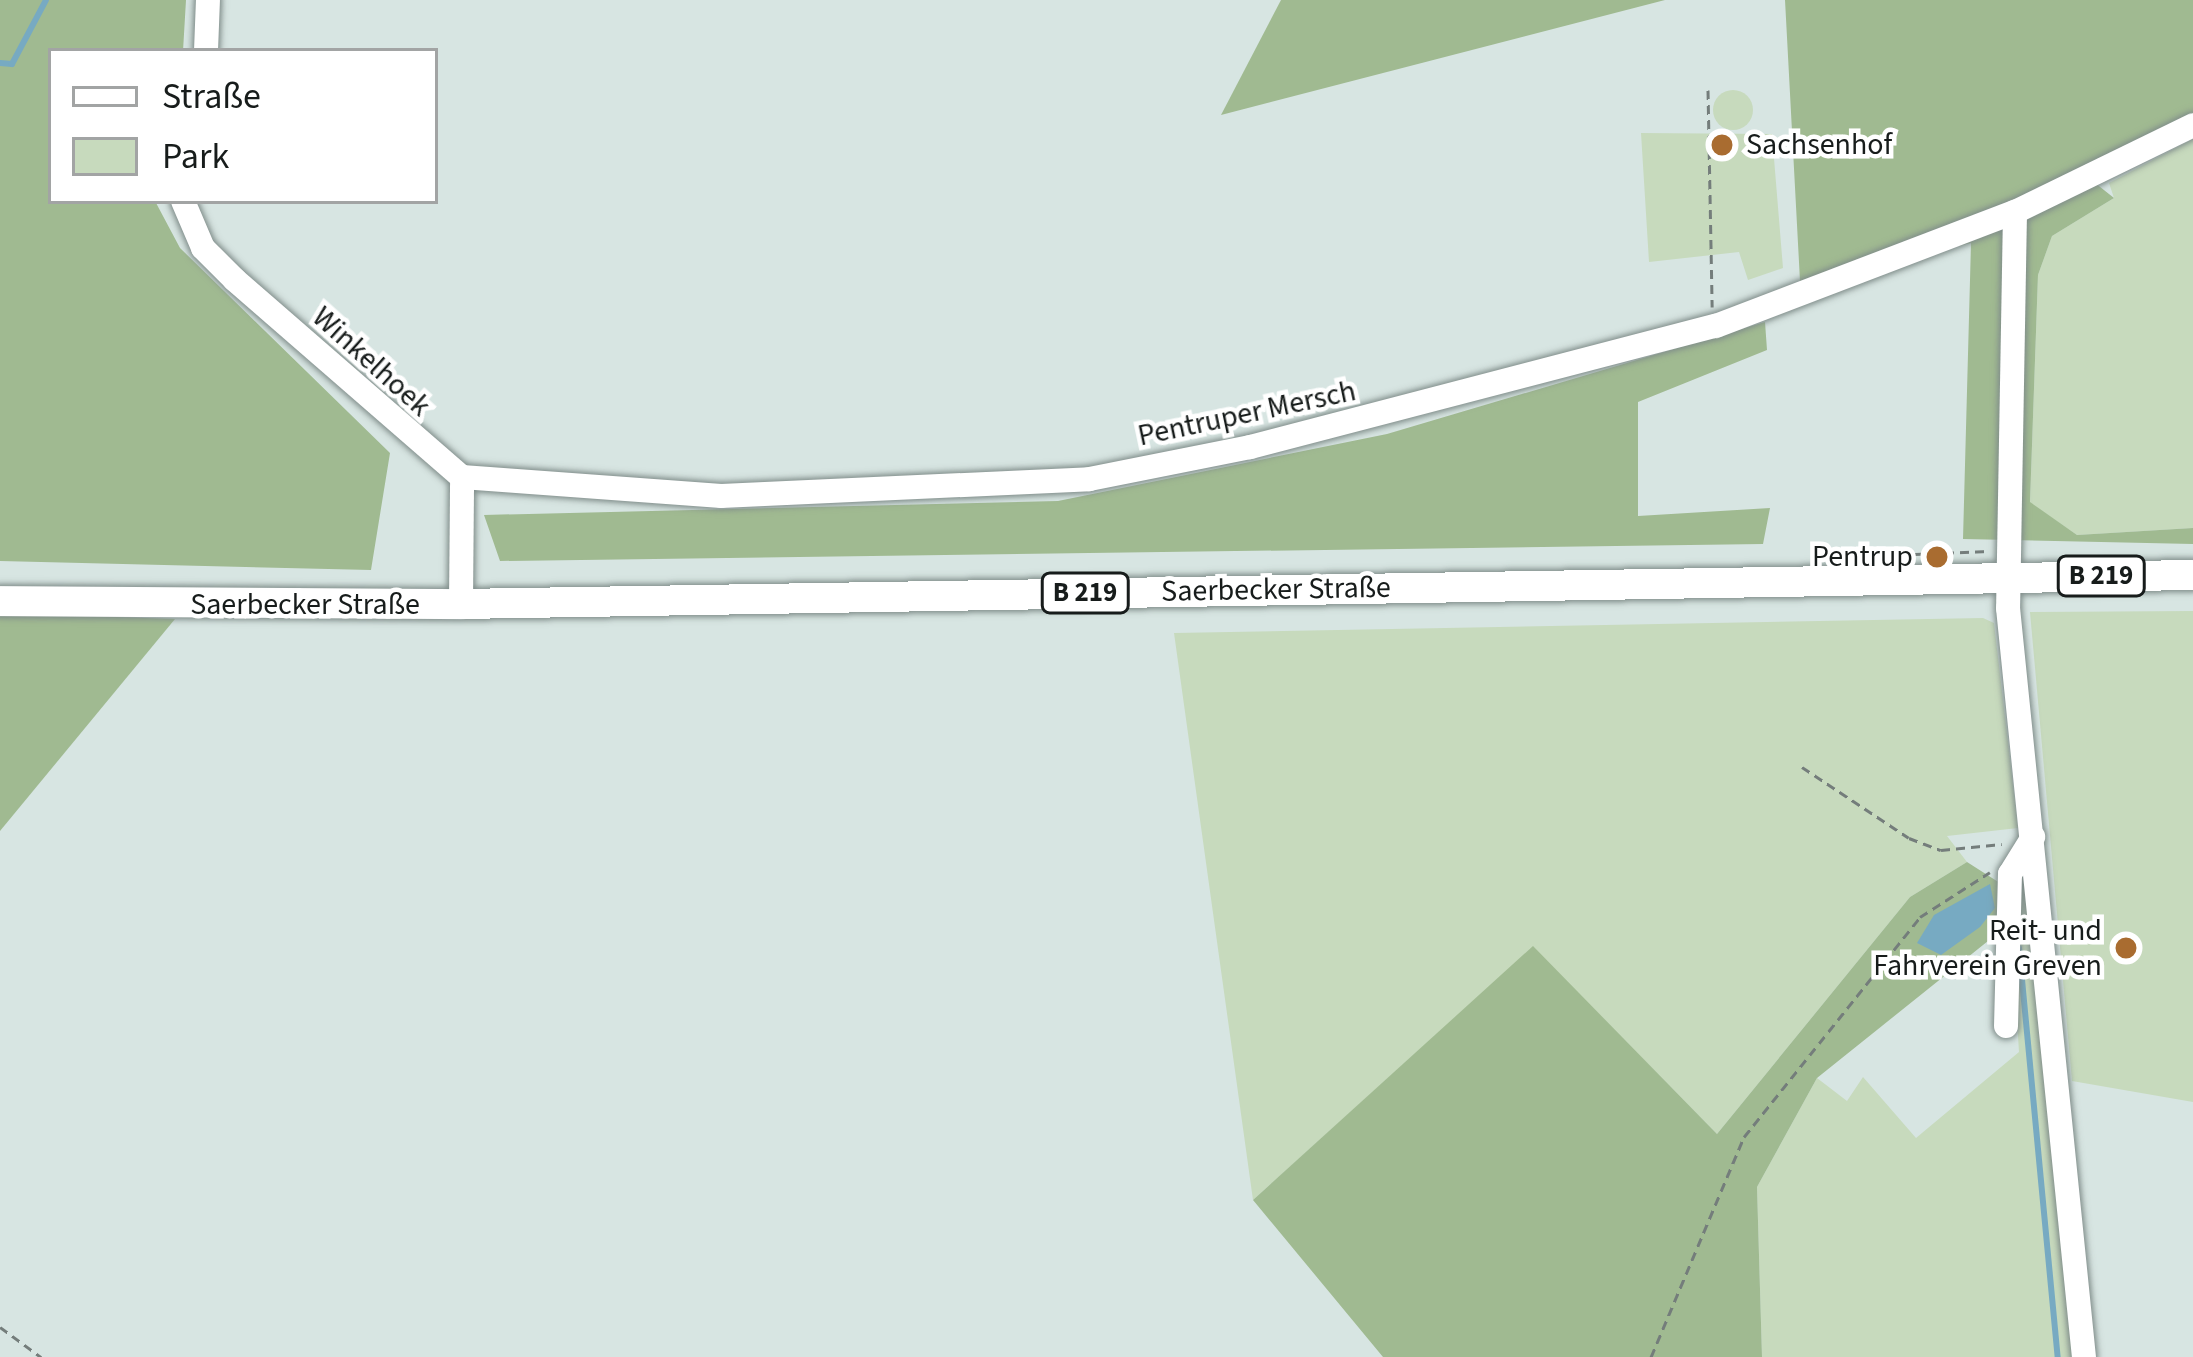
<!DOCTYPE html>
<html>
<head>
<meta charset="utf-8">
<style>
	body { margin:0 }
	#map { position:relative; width:2193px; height:1357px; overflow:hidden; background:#d7e5e2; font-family:"Source Sans 3",sans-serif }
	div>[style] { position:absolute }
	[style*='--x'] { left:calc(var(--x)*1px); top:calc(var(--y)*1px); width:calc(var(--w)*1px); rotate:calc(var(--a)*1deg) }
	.green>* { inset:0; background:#c7dabd }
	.round { border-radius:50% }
	.forest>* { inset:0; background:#a0ba91 }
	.water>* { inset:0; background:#77aac2 }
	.stream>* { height:6px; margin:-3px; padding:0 3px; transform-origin:3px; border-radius:3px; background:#77aac2 }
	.path>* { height:3px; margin-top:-1.5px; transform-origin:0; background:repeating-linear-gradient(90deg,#747d7b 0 9px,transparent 0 15px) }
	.roads { filter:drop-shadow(0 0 3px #808d8a) drop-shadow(0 0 3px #808d8a) }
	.minor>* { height:24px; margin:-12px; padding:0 12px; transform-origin:12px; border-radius:12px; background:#fff }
	.major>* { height:30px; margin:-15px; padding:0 15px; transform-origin:15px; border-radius:15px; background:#fff }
	.dots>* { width:33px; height:33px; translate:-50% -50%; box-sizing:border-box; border:6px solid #fff; border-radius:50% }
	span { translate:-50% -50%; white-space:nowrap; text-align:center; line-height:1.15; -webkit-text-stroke:9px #fff; paint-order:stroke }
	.shield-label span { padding:3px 9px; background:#fff; border:3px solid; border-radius:9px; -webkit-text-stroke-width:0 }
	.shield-label { font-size:27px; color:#171c1b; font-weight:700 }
	.poi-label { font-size:30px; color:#171c1b }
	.left { translate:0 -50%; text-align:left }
	.right { translate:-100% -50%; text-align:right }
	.street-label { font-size:30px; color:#171c1b }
	.legend { position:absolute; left:48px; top:48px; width:390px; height:156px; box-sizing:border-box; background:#fff; border:3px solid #a2a4a4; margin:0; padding:15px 21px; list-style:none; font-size:36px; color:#171c1b }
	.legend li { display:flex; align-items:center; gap:24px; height:60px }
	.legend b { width:60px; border:3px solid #a2a4a4 }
</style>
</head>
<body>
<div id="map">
	<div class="green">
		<i class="round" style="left:1713px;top:90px;width:40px;height:40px"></i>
		<i style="clip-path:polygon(1641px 133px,1772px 134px,1783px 268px,1748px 280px,1739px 252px,1649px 262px)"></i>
		<i style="clip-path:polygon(2193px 139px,2193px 528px,2077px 535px,2030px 503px,2038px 275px,2052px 236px,2114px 198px,2109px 183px)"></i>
		<i style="clip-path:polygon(2193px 611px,2193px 1102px,2072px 1081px,2030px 612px)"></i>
		<i style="clip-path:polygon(1983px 618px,1994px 623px,2018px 828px,1947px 836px,1967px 862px,1910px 897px,1717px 1134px,1533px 947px,1253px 1200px,1174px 633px)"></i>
		<i style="clip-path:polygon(2023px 861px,2075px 1357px,1762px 1357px,1757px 1187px,1817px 1078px,1847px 1101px,1863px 1077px,1916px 1138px,2019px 1052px,2011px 921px)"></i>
	</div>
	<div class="forest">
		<i style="clip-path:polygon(0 0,186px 0,183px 51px,51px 51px,51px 201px,155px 201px,180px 248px,390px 453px,371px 570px,0 561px)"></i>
		<i style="clip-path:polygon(1281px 0,1665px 0,1221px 115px)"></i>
		<i style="clip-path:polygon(1785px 0,2193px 0,2193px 113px,2080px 171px,2114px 198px,2052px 236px,2038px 275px,2030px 502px,2077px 535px,2193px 528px,2193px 544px,1963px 539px,1971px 243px,1800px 281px)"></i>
		<i style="clip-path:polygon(1765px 322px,1767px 350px,1638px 402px,1638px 516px,1770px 508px,1763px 544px,500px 561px,484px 515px,1058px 501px,1387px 434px)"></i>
		<i style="clip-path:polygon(0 613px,175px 619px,0 831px)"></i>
		<i style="clip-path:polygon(1967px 862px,2003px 885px,1998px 933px,1817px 1078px,1757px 1187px,1762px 1357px,1383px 1357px,1253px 1200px,1533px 946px,1717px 1134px,1910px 897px)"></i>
	</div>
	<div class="water">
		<i style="clip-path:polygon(1990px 884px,1995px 908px,1980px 927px,1941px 955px,1917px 943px,1934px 915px)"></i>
	</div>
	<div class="stream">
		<i style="--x:0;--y:63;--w:12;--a:5"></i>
		<i style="--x:12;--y:64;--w:72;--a:-62"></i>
		<i style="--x:2019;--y:948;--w:411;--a:84.6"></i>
	</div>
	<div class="path">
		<i style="--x:1708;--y:90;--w:217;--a:88.9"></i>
		<i style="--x:1915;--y:554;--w:74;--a:-2.3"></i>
		<i style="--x:1802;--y:767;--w:128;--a:33.6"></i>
		<i style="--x:1909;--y:838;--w:34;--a:21"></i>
		<i style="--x:1941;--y:850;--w:61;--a:-5.6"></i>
		<i style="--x:0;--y:1327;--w:51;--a:36.2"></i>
		<i style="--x:1651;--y:1357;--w:239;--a:-67.1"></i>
		<i style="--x:1744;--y:1137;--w:282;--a:-51.3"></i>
		<i style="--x:1920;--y:917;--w:83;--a:-32.7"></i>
	</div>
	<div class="roads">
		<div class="minor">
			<i style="--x:206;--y:51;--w:51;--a:-87.8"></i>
			<i style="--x:183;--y:201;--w:51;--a:66.9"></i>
			<i style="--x:203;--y:248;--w:45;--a:45"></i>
			<i style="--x:235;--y:280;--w:301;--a:41"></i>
			<i style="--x:2015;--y:212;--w:396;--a:91"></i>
			<i style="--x:2008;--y:608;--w:753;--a:84.21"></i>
			<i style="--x:462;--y:477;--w:260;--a:4.2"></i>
			<i style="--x:721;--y:496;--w:369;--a:-2.6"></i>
			<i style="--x:1090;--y:479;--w:163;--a:-11.3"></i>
			<i style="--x:1250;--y:447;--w:481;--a:-14.6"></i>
			<i style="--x:1716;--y:326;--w:320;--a:-20.9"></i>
			<i style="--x:2015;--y:212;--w:198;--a:-26"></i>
			<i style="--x:461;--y:604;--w:127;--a:-89.5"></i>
			<i style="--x:2006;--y:1026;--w:152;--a:-88.5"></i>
			<i style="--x:2010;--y:874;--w:44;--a:-58.1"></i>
		</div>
		<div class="major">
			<i style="--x:0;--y:601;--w:461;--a:0.4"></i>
			<i style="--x:461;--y:604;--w:1732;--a:-0.96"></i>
		</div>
	</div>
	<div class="dots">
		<i style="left:1722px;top:145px;background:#a96c30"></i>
		<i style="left:1937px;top:557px;background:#a96c30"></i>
		<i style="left:2126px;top:948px;background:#a96c30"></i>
	</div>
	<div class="shield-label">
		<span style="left:2101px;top:576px">B 219</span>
		<span style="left:1085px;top:593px">B 219</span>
	</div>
	<div class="poi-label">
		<span class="left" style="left:1746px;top:145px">Sachsenhof</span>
		<span class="right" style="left:1913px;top:557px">Pentrup</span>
		<span class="right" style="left:2102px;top:948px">Reit- und<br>Fahrverein Greven</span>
	</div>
	<div class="street-label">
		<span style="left:371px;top:362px;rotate:42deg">Winkelhoek</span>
		<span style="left:1247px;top:414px;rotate:-12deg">Pentruper Mersch</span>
		<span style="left:1276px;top:590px;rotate:-1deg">Saerbecker Straße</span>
		<span style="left:305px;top:605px">Saerbecker Straße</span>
	</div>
	<ul class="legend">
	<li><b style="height:15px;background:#fff"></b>Straße</li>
	<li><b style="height:33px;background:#c7dabd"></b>Park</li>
	</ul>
</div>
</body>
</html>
